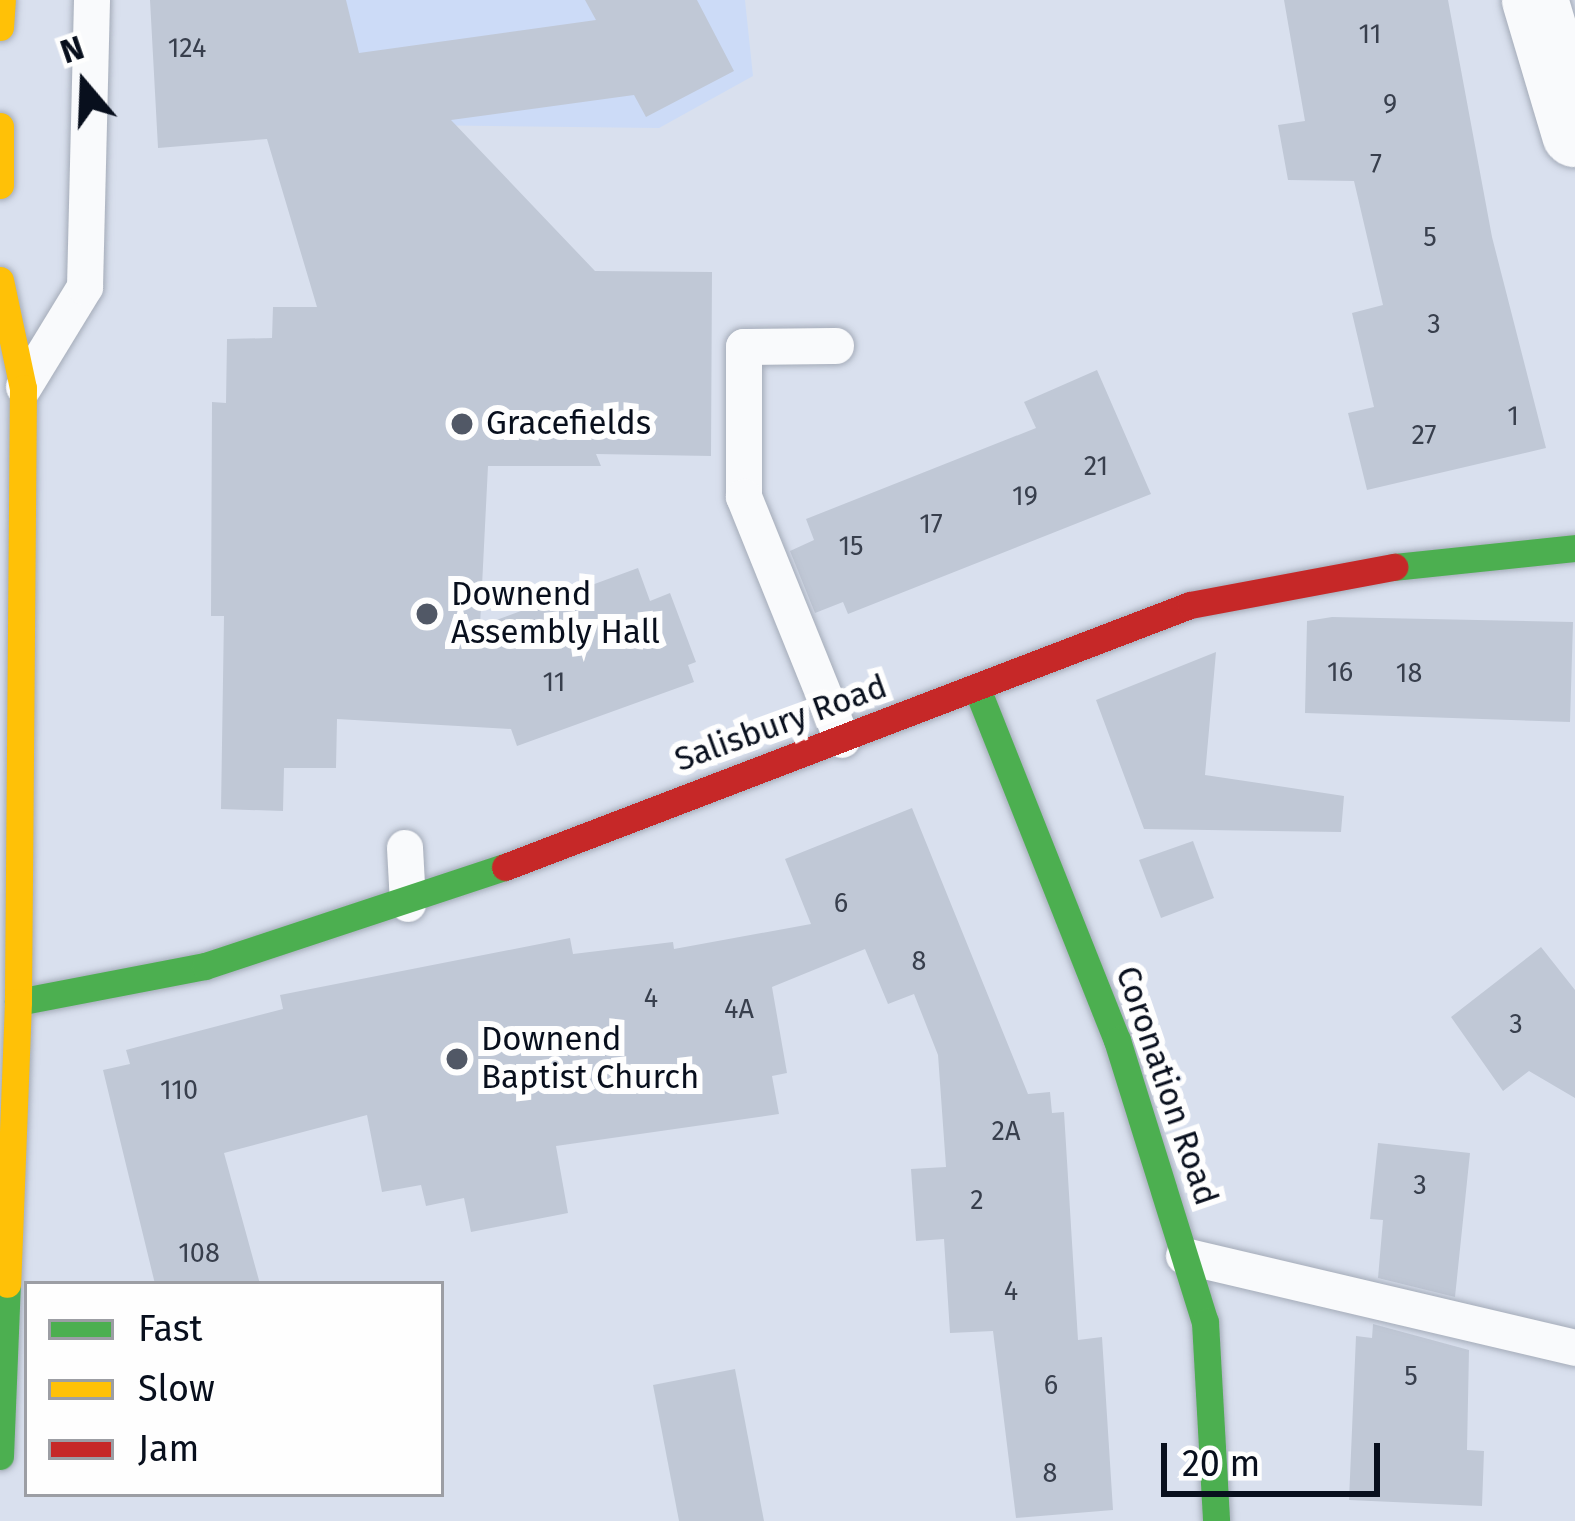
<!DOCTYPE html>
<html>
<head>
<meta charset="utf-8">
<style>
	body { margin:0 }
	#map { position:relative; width:1575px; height:1521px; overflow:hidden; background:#d9e0ee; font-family:"Fira Sans",sans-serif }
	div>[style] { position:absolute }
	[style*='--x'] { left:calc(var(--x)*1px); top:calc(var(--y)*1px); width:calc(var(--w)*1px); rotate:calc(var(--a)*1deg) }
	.built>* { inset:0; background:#ccdbf7 }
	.building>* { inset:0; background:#c0c8d6 }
	.roads { filter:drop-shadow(0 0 3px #a4abb8) drop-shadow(0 0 3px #a4abb8) }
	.lane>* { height:36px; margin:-18px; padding:0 18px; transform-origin:18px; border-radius:18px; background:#f9fafc }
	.street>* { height:66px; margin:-33px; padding:0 33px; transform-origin:33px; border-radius:33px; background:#f9fafc }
	.fast>* { height:27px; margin:-13.5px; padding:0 13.5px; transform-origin:13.5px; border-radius:13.5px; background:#4caf50 }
	.slow>* { height:27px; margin:-13.5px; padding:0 13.5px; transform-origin:13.5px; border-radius:13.5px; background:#ffc107 }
	.jam>* { height:27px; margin:-13.5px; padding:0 13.5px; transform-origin:13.5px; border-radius:13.5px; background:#c62828 }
	.dots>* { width:33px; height:33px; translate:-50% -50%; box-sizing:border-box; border:6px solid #fefefe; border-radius:50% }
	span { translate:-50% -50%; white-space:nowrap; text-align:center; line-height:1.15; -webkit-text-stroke:12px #fefefe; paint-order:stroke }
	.number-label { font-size:27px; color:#383f4d }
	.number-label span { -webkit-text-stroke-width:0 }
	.poi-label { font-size:33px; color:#080f1d }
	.left { translate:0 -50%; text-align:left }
	.street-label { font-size:33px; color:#080f1d }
	.legend { position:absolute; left:24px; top:1281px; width:420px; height:216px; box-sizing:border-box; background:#fefefe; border:3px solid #9c9ea4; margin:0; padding:15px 21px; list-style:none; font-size:36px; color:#080f1d }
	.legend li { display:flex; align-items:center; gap:24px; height:60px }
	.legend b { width:60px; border:3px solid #9c9ea4 }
	.north { position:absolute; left:24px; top:24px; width:120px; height:120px; -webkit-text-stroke:9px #fefefe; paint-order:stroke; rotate:341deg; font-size:33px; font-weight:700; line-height:48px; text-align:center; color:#080f1d }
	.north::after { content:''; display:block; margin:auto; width:42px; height:54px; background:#080f1d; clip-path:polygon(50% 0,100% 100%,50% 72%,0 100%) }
	.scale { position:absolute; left:1161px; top:1443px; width:219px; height:54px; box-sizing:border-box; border:6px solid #080f1d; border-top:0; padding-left:15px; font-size:36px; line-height:42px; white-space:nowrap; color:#080f1d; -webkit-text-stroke:9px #fefefe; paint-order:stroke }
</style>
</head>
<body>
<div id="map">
	<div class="built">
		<i style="clip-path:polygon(223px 0,745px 0,753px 76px,659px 128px,414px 125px)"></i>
	</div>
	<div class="building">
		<i style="clip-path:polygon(150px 0,346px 0,359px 53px,596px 20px,585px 0,697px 0,734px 71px,646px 117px,634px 95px,451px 120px,595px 271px,712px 272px,711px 456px,596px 454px,601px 466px,488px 466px,480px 626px,638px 568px,650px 601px,670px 593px,696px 662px,688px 665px,694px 682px,517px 746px,511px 729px,337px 719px,336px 768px,284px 768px,283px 811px,221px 809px,224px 616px,211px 616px,212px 402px,226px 403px,227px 339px,272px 338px,273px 307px,317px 307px,267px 139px,158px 148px)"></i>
		<i style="clip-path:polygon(1284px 0,1448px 0,1492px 237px,1546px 448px,1367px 490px,1348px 413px,1374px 407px,1352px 313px,1383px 305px,1354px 181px,1288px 180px,1278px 125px,1305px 121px)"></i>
		<i style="clip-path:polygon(1097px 370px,1151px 494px,848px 614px,843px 602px,815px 613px,790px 551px,814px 540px,806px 519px,1036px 428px,1024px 402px)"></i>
		<i style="clip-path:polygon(1332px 617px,1573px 622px,1570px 722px,1305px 713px,1307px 621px)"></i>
		<i style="clip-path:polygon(1216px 652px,1205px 775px,1344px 796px,1341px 832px,1144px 829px,1096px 700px)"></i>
		<i style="clip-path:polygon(912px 808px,1028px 1094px,1050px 1092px,1052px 1113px,1064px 1112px,1078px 1340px,1102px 1337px,1113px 1510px,1016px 1518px,993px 1331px,950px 1333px,944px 1239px,916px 1241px,911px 1169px,946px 1167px,938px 1055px,914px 994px,888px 1004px,865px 949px,772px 987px,787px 1073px,772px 1076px,779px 1114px,556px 1146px,568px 1213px,471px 1232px,464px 1198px,426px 1206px,421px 1185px,382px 1192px,367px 1115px,224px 1153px,260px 1284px,155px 1284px,103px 1070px,130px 1064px,126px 1050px,283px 1009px,280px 995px,570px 938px,573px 954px,673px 942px,674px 949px,811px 924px,785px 859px)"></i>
		<i style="clip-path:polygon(1193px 841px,1214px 898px,1161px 918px,1139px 860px)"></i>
		<i style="clip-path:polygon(1541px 947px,1575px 990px,1575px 1098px,1529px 1071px,1503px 1091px,1451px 1017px)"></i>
		<i style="clip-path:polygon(1378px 1143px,1470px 1153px,1455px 1297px,1378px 1278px,1383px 1220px,1370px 1219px)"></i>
		<i style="clip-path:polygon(1373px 1324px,1469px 1350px,1467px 1450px,1484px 1451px,1482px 1506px,1349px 1500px,1356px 1336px,1372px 1338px)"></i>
		<i style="clip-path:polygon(735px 1369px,764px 1521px,679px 1521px,653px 1385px)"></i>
	</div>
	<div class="roads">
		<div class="lane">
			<i style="--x:836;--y:346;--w:92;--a:179.4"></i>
			<i style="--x:744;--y:347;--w:150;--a:90"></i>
			<i style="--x:744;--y:497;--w:262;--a:68"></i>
			<i style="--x:24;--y:387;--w:117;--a:-58.6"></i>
			<i style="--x:85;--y:287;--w:287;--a:-88.6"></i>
			<i style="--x:405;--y:848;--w:56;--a:86.9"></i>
			<i style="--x:1184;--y:1256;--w:402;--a:13.2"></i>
		</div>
		<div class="street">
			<i style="--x:1535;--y:0;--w:140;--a:73.4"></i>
		</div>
		<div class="fast">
			<i style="--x:1394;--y:567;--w:182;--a:-6"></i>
			<i style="--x:978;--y:691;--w:376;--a:68.3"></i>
			<i style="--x:1117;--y:1040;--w:295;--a:72.7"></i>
			<i style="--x:1205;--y:1322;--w:199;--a:86.8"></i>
			<i style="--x:18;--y:1002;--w:190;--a:-10.9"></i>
			<i style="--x:205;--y:966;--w:316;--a:-18.3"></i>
			<i style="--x:0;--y:1456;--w:172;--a:-87.7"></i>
		</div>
		<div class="slow">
			<i style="--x:0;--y:27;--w:27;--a:-86"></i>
			<i style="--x:0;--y:126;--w:59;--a:90"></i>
			<i style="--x:0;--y:280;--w:110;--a:78"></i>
			<i style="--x:23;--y:388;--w:614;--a:90.47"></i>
			<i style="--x:18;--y:1002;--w:282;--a:92.2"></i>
		</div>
		<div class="jam">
			<i style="--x:505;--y:867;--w:733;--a:-20.93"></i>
			<i style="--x:1190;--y:605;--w:208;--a:-10.6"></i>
		</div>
	</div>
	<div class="dots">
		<i style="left:462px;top:424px;background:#515866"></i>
		<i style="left:427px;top:614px;background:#515866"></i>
		<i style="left:457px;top:1059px;background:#515866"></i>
	</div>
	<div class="number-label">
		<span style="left:1370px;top:35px">11</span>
		<span style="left:187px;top:49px">124</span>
		<span style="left:1390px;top:105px">9</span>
		<span style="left:1376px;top:165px">7</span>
		<span style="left:1430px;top:238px">5</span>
		<span style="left:1434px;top:325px">3</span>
		<span style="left:1513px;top:417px">1</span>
		<span style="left:1424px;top:436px">27</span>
		<span style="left:1096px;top:467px">21</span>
		<span style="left:1025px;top:497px">19</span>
		<span style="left:931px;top:525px">17</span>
		<span style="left:851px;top:547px">15</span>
		<span style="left:1340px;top:673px">16</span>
		<span style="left:1409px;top:674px">18</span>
		<span style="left:554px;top:683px">11</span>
		<span style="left:841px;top:904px">6</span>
		<span style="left:919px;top:962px">8</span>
		<span style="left:651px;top:999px">4</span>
		<span style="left:739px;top:1010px">4A</span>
		<span style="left:1516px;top:1025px">3</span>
		<span style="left:179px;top:1091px">110</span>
		<span style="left:1006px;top:1132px">2A</span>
		<span style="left:1420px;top:1186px">3</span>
		<span style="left:977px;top:1201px">2</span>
		<span style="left:199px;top:1254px">108</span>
		<span style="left:1011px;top:1292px">4</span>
		<span style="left:1411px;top:1377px">5</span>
		<span style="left:1051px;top:1386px">6</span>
		<span style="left:1050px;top:1474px">8</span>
	</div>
	<div class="poi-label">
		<span class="left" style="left:486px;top:424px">Gracefields</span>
		<span class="left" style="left:451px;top:614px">Downend<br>Assembly Hall</span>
		<span class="left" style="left:481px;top:1059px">Downend<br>Baptist Church</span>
	</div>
	<div class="street-label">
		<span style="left:781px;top:724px;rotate:-20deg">Salisbury Road</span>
		<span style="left:1166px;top:1086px;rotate:71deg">Coronation Road</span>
	</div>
	<ul class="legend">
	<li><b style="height:15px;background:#4caf50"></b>Fast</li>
	<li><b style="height:15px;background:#ffc107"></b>Slow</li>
	<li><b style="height:15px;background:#c62828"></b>Jam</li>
	</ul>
	<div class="north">N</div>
	<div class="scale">20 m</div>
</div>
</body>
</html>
